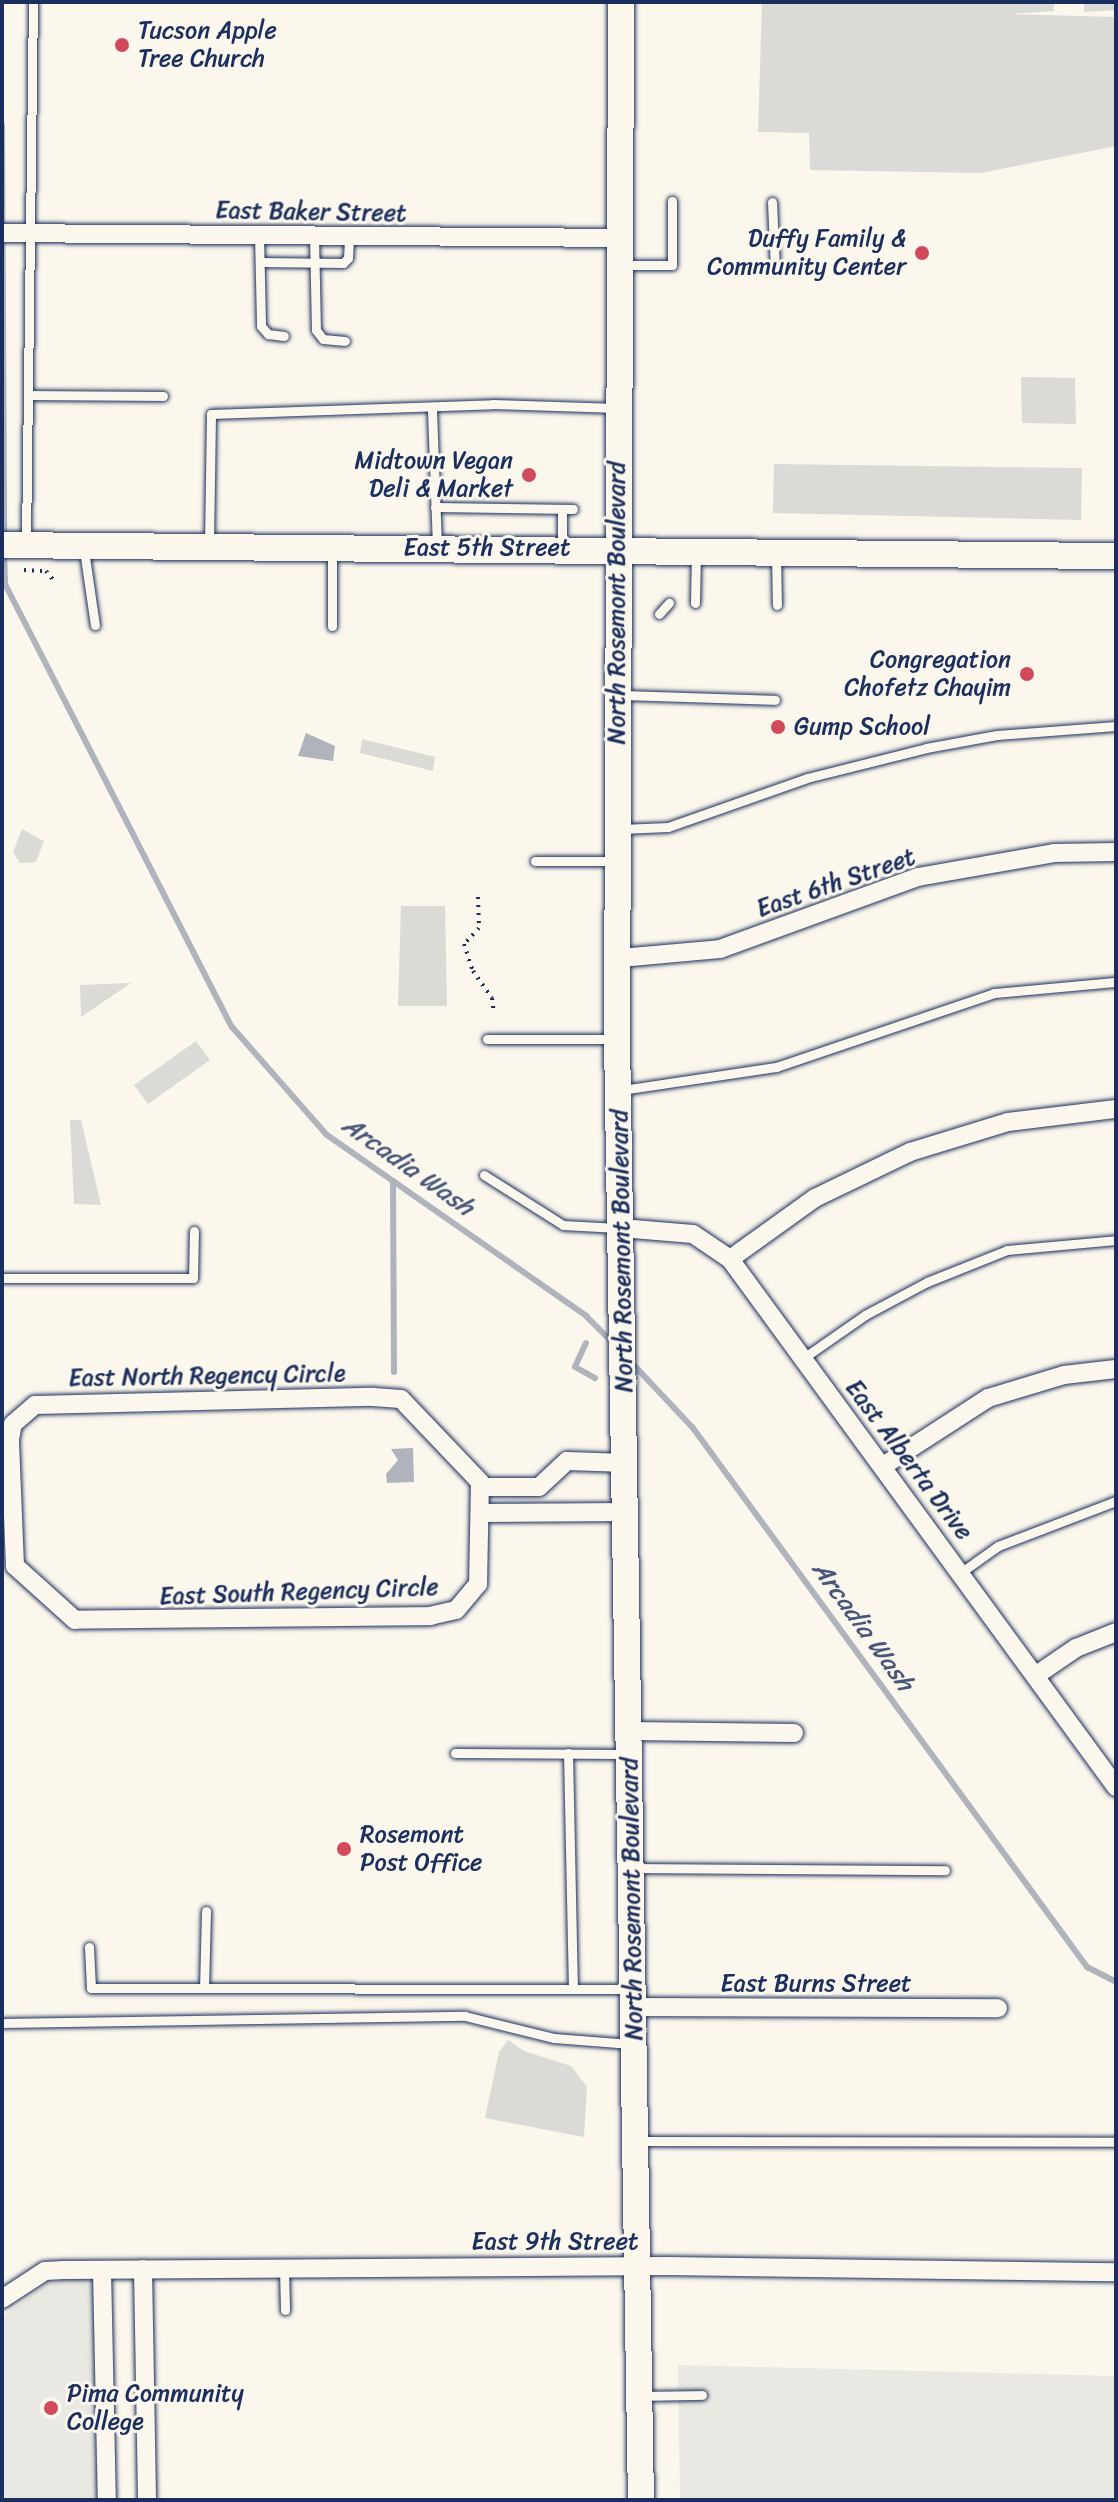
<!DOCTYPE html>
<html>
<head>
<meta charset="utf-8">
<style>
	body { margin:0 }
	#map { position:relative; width:1118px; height:2502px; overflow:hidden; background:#fbf7ec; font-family:Sriracha,sans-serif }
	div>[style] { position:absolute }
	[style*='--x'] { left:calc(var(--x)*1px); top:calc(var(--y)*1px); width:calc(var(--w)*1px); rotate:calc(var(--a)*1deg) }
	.built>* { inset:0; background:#eae8e2 }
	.green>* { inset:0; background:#dadad7 }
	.water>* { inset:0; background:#afb3bb }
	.stream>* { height:6px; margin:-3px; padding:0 3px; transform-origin:3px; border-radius:3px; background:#afb3bb }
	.path>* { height:4px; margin-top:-2px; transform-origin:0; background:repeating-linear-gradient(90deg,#1b2f5e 0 2px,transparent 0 8px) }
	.roads { filter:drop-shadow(0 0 2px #1b2f5e) drop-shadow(0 0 2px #1b2f5e) }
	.lane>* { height:9px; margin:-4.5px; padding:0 4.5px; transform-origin:4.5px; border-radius:4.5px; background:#fbf7ec }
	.street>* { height:18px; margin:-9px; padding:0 9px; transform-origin:9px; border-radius:9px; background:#fbf7ec }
	.secondary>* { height:26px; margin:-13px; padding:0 13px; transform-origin:13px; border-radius:13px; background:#fbf7ec }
	.dots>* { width:22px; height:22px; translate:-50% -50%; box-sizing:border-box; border:4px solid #fbf7ec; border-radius:50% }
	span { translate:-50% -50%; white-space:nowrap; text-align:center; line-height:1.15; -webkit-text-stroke:6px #fbf7ec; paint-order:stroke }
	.poi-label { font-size:24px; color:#1b2f5e }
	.left { translate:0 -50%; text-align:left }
	.right { translate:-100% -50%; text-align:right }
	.street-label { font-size:24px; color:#1b2f5e }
	.water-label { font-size:26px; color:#47577a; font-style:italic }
	.frame { position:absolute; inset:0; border:4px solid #1b2f5e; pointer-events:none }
</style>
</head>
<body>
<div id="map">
	<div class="built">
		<i style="clip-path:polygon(74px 2277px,98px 2278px,101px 2500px,2px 2500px,2px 2317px,46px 2284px)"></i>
		<i style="clip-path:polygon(678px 2365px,1116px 2376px,1116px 2500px,680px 2500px)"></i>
	</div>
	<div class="green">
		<i style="clip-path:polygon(762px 2px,1054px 2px,1054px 11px,1009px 14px,1116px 17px,1116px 146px,981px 173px,810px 170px,809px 133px,758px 132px)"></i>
		<i style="clip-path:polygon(1084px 2px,1116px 2px,1116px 10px,1084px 12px)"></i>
		<i style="clip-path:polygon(1021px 377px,1075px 378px,1076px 424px,1022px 423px)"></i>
		<i style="clip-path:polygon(774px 464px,1082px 468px,1081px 520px,773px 513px)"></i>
		<i style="clip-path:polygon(362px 739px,435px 757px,433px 771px,360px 753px)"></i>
		<i style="clip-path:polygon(22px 829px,44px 841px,36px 862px,20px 863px,13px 852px)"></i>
		<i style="clip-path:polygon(401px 906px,445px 906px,447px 1006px,398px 1006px)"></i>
		<i style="clip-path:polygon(131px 983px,81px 1017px,80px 985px)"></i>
		<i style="clip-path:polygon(196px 1041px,210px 1060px,148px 1104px,134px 1085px)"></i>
		<i style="clip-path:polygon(70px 1120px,81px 1120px,101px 1205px,74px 1204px)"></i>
		<i style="clip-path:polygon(508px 2040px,524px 2051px,571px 2066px,587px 2087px,584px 2137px,485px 2118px,499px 2052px)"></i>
	</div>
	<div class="water">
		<i style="clip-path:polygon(306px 733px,335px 746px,333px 761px,298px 756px)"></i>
		<i style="clip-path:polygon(413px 1448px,414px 1482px,387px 1483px,386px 1474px,398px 1460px,391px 1449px)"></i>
	</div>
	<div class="stream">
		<i style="--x:2;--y:125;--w:413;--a:89.7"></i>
		<i style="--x:4;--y:553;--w:31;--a:88"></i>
		<i style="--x:5;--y:584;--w:498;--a:62.9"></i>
		<i style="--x:232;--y:1027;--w:144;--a:48.7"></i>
		<i style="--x:327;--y:1135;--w:316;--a:34.9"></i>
		<i style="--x:586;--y:1316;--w:40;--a:45"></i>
		<i style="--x:393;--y:1181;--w:191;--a:89.7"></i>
		<i style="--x:586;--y:1343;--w:26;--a:115"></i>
		<i style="--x:575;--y:1367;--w:23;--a:29"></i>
		<i style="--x:630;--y:1361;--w:92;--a:46.8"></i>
		<i style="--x:693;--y:1428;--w:668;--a:53.83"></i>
		<i style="--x:1087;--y:1967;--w:33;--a:27"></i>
	</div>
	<div class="path">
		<i style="--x:24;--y:570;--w:22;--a:3"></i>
		<i style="--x:46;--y:571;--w:14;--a:51"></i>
		<i style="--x:478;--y:897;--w:31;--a:88"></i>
		<i style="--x:479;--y:928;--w:22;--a:133"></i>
		<i style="--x:464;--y:944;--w:28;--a:72"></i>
		<i style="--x:473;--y:971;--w:33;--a:55"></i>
		<i style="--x:492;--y:998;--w:16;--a:83"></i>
	</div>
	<div class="roads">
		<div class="lane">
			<i style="--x:772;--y:202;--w:67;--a:87.4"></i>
			<i style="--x:259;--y:235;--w:91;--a:88.7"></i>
			<i style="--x:261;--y:326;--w:11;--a:49"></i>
			<i style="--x:268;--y:334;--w:16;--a:7"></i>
			<i style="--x:314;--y:236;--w:94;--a:88.8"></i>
			<i style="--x:316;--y:330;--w:11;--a:52"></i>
			<i style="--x:323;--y:339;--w:22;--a:5"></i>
			<i style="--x:260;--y:262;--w:83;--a:0.7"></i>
			<i style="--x:343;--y:263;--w:7;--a:-45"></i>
			<i style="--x:348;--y:258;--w:22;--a:-87"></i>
			<i style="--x:622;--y:265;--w:50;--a:0"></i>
			<i style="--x:672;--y:265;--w:64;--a:-90"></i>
			<i style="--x:28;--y:395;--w:135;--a:0.4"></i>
			<i style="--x:432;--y:410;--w:138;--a:87.9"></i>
			<i style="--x:435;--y:507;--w:138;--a:0.8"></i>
			<i style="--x:562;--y:509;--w:39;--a:90"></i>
			<i style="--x:26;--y:542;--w:540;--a:-89.26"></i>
			<i style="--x:209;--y:543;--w:129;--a:-89.1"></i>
			<i style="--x:211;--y:414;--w:282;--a:-2"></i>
			<i style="--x:493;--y:404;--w:125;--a:1.8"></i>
			<i style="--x:84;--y:550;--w:76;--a:81.7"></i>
			<i style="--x:776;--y:554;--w:51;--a:88.9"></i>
			<i style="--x:695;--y:603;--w:50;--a:-88.9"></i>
			<i style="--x:659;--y:614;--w:15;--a:-48"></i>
			<i style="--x:332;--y:626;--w:77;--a:-90"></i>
			<i style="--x:619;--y:695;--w:156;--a:1.8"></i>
			<i style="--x:621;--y:829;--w:47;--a:-2.4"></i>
			<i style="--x:668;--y:827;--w:147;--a:-19.4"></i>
			<i style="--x:807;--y:778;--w:123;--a:-14.1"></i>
			<i style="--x:926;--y:748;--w:72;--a:-10.4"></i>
			<i style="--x:997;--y:735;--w:119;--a:-4.3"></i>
			<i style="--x:535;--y:861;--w:80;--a:0"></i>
			<i style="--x:487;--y:1039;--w:129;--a:0"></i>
			<i style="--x:622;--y:1090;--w:156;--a:-8.5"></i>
			<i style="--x:776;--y:1067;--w:230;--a:-18.7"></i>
			<i style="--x:994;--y:993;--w:122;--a:-5.2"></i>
			<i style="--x:484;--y:1175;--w:93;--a:32.3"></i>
			<i style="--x:563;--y:1225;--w:55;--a:3.1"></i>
			<i style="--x:2;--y:1278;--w:191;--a:0"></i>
			<i style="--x:193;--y:1278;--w:47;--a:-88.8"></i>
			<i style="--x:802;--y:1359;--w:77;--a:-34.9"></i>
			<i style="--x:865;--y:1315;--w:70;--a:-28"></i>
			<i style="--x:927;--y:1282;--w:86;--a:-21.8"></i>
			<i style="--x:1007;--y:1250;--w:109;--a:-5.2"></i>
			<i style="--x:963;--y:1571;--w:43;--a:-35.5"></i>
			<i style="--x:998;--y:1546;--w:126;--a:-20.9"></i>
			<i style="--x:455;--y:1753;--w:171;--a:0.3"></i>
			<i style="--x:568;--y:1753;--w:235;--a:88.8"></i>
			<i style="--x:633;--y:1868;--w:312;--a:0.4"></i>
			<i style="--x:89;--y:1947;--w:41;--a:87.2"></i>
			<i style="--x:91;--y:1988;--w:538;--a:0.11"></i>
			<i style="--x:204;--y:1988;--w:77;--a:-88.5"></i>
			<i style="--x:2;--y:2023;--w:463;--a:-0.9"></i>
			<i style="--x:465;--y:2016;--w:92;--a:13.9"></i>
			<i style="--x:554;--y:2038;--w:77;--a:4.5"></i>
			<i style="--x:639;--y:2141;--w:477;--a:0.1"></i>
			<i style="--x:284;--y:2268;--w:42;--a:88.6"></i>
			<i style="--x:642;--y:2396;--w:60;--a:-1"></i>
		</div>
		<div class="street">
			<i style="--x:2;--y:233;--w:617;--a:0.46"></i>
			<i style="--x:620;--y:958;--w:100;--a:-5.1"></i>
			<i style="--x:720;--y:949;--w:211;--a:-20"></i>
			<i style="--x:918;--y:877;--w:138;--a:-10"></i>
			<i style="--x:1054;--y:853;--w:62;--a:-0.9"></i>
			<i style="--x:621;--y:1228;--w:72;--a:4.8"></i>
			<i style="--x:693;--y:1234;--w:45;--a:34"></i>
			<i style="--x:730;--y:1259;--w:654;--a:53.83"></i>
			<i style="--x:730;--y:1259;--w:105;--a:-35.7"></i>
			<i style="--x:815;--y:1198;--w:106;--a:-25.8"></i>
			<i style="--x:910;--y:1152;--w:102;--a:-17"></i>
			<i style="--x:1008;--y:1122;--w:109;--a:-6.9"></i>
			<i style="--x:373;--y:1397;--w:28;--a:4"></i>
			<i style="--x:401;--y:1399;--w:115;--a:46.4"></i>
			<i style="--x:480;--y:1482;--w:102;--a:91.1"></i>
			<i style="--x:478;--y:1584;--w:34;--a:130"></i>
			<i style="--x:456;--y:1610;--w:26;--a:167"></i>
			<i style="--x:431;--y:1616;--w:356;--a:179.4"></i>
			<i style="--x:75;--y:1620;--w:81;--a:-138"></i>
			<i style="--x:15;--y:1566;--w:127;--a:-92.3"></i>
			<i style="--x:10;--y:1439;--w:15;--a:-79"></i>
			<i style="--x:13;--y:1424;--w:29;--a:-41"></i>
			<i style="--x:35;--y:1405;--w:338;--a:-1.4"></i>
			<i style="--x:883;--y:1466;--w:125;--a:-32.9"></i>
			<i style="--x:988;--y:1398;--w:79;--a:-16.8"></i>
			<i style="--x:1064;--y:1375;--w:52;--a:-6.6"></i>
			<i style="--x:480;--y:1487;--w:59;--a:0"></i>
			<i style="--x:539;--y:1487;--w:38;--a:-43"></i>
			<i style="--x:567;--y:1461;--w:59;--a:1.9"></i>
			<i style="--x:481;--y:1513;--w:146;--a:-0.4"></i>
			<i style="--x:1038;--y:1674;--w:46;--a:-34.4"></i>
			<i style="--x:1076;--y:1648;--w:43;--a:-21.8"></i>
			<i style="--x:630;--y:1731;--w:164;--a:0.7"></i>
			<i style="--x:634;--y:2007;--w:364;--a:0.2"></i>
			<i style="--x:143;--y:2269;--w:231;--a:89"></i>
			<i style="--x:102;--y:2270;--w:230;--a:88.8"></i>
			<i style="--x:2;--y:2299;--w:51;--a:-33.1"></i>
			<i style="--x:45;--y:2271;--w:19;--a:-3"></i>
			<i style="--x:64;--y:2270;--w:602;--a:-0.38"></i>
			<i style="--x:666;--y:2266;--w:450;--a:0.8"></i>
		</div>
		<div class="secondary">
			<i style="--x:621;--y:2;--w:1037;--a:90.22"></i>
			<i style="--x:617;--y:1039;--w:1461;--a:89.06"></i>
			<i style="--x:2;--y:545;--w:1114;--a:0.57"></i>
		</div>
	</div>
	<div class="dots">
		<i style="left:122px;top:45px;background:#d1495b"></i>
		<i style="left:922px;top:253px;background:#d1495b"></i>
		<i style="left:529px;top:475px;background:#d1495b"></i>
		<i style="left:1027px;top:674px;background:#d1495b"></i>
		<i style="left:778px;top:727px;background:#d1495b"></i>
		<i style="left:344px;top:1849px;background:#d1495b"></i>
		<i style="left:51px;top:2408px;background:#d1495b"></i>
	</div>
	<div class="poi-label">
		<span class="left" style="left:138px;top:45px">Tucson Apple<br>Tree Church</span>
		<span class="right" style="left:906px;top:253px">Duffy Family &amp;<br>Community Center</span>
		<span class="right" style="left:513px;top:475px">Midtown Vegan<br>Deli &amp; Market</span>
		<span class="right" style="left:1011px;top:674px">Congregation<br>Chofetz Chayim</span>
		<span class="left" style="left:794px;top:727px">Gump School</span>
		<span class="left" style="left:360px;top:1849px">Rosemont<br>Post Office</span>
		<span class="left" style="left:67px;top:2408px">Pima Community<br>College</span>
	</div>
	<div class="street-label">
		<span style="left:311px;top:212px;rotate:1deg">East Baker Street</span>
		<span style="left:487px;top:548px">East 5th Street</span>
		<span style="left:617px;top:603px;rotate:-90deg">North Rosemont Boulevard</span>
		<span style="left:836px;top:883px;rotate:-19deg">East 6th Street</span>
		<span style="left:622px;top:1251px;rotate:-91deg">North Rosemont Boulevard</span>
		<span style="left:207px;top:1376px;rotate:-1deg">East North Regency Circle</span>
		<span style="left:909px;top:1460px;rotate:53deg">East Alberta Drive</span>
		<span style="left:299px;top:1592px;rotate:-2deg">East South Regency Circle</span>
		<span style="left:632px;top:1899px;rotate:-91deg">North Rosemont Boulevard</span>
		<span style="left:816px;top:1984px">East Burns Street</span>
		<span style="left:555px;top:2242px">East 9th Street</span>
	</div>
	<div class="water-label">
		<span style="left:408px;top:1166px;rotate:35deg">Arcadia Wash</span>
		<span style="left:863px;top:1626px;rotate:54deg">Arcadia Wash</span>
	</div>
	<div class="frame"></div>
</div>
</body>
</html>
